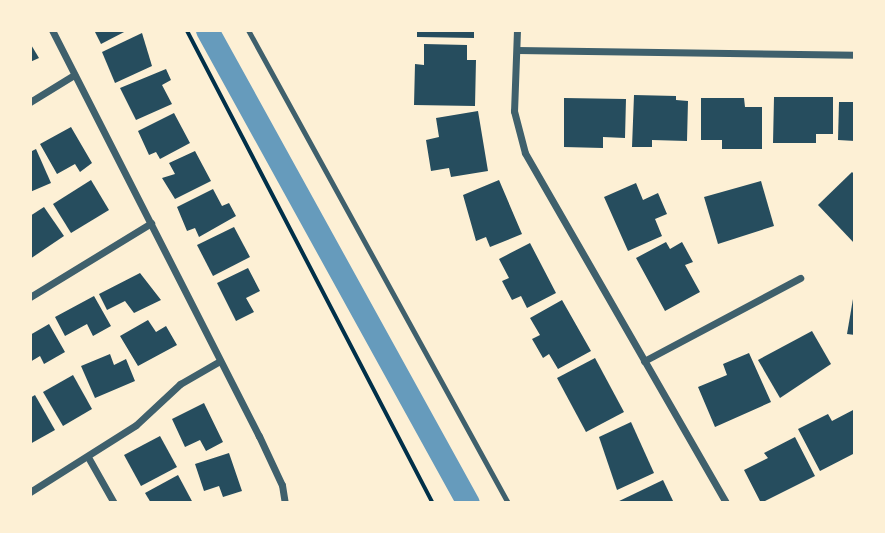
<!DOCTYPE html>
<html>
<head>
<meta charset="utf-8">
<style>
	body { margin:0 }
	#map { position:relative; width:885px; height:533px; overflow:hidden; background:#fdf0d5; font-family:Inter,sans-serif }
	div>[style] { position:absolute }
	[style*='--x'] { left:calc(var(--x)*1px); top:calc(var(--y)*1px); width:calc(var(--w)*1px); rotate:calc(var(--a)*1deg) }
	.canal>* { height:23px; margin:-11.5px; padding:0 11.5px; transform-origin:11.5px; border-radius:11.5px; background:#669bbc }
	.building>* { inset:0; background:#264d5e }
	.path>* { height:3.5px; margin:-1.75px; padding:0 1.75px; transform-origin:1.75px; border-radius:1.75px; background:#003049 }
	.service>* { height:5px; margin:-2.5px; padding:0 2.5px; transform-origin:2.5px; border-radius:2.5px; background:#3f606c }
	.minor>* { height:7px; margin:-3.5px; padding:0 3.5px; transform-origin:3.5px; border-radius:3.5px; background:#3f606c }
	span { translate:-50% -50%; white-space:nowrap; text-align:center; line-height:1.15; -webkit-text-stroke:7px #fdf0d5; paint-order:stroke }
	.frame { position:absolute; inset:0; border:32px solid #fdf0d5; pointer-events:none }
</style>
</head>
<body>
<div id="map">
	<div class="canal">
		<i style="--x:207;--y:30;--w:540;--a:61.11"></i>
	</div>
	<div class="building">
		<i style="clip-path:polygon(94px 30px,128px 30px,101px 44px)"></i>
		<i style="clip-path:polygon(417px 30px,474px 30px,474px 38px,417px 37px)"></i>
		<i style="clip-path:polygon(142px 33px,152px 66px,115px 83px,102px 52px)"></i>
		<i style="clip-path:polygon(30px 43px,39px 58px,30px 62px)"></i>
		<i style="clip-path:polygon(424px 44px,467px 45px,467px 60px,476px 60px,475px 106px,414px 105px,415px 64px,424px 65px)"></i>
		<i style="clip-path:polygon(166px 69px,171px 80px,162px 85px,172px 104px,136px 120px,120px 88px)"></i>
		<i style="clip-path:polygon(634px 95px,676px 96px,676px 100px,688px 101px,687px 141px,652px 140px,652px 147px,632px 147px)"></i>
		<i style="clip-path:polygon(774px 97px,833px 97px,833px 134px,816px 134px,816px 143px,773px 143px)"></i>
		<i style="clip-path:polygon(564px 98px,626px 99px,625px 138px,603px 137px,603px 148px,564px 147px)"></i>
		<i style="clip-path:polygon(701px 98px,744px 98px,745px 107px,762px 107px,762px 149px,722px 149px,722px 140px,701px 140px)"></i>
		<i style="clip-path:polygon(839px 102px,855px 102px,855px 141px,838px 140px)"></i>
		<i style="clip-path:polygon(478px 111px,488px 171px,451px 177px,449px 168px,431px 171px,426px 140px,439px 137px,436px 118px)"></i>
		<i style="clip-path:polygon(174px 113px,190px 143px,160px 159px,156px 152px,149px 155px,138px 131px)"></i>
		<i style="clip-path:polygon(71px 127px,92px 163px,80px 172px,75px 164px,57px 174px,40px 144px)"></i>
		<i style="clip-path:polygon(36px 149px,51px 183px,30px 192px,30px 152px)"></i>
		<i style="clip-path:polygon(195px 151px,211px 181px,175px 199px,162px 178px,175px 174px,169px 163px)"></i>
		<i style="clip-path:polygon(852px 172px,855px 175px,855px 244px,818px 205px)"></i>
		<i style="clip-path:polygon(91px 180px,109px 210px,71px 233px,53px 204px)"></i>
		<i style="clip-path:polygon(499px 180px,522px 234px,490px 247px,486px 237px,476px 241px,463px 195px)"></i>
		<i style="clip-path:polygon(761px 181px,774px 226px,718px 244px,704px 197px)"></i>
		<i style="clip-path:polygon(636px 183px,643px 200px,658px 193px,667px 214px,655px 219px,662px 236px,628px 251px,604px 197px)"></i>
		<i style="clip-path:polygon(213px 189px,222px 206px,229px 203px,236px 216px,199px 237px,195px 228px,187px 231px,177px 207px)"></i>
		<i style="clip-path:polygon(44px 207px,64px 236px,30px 259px,30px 216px)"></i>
		<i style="clip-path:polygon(234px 227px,250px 257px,213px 276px,197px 245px)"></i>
		<i style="clip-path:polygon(666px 242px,670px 249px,682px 242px,693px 262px,685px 265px,700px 292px,665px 311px,636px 258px)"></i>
		<i style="clip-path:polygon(530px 243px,556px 293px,527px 308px,521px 296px,512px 300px,502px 281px,509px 278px,499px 259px)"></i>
		<i style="clip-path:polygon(248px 268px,260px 291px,246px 298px,254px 312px,236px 321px,217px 283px)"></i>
		<i style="clip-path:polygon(140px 273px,161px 300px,134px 313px,125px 301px,107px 310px,99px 294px)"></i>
		<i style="clip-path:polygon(854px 293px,855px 293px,855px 335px,847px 334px)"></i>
		<i style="clip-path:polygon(94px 296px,111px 326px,93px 336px,87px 324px,65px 336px,55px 317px)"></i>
		<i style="clip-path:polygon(562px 300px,591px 351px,558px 369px,549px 354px,543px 358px,532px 339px,540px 335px,530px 318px)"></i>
		<i style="clip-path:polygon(148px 320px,156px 332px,166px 326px,177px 345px,138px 366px,120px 336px)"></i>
		<i style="clip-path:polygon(49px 324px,65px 352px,44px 364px,40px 356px,30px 362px,30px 335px)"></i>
		<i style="clip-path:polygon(812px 331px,831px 364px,780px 398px,758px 360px)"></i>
		<i style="clip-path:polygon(749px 353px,771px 402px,715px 427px,698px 387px,727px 375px,723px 364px)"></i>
		<i style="clip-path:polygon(110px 354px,114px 365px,126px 359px,135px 381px,95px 398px,81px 366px)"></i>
		<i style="clip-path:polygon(595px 358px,624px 412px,586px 432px,557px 378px)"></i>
		<i style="clip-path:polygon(73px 375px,92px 409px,63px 426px,43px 392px)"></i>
		<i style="clip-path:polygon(35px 395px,55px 430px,30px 444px,30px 398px)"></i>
		<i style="clip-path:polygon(204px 403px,223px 442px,206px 451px,200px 440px,185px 447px,172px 419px)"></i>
		<i style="clip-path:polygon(855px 409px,855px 453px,820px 471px,798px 429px,828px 414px,832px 421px)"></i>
		<i style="clip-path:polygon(631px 422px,654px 473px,617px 490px,599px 437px)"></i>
		<i style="clip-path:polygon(160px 436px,177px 467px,141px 486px,124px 455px)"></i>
		<i style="clip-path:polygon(795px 437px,815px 476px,761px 503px,744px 470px,768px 458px,764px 453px)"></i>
		<i style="clip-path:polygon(229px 453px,242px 491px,223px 497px,219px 486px,204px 491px,195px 464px)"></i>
		<i style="clip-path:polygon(178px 475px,193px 503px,151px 503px,145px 493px)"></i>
		<i style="clip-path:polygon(663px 480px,674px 503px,615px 503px)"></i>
	</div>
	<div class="path">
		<i style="--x:187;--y:30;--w:533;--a:62.52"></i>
	</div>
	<div class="service">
		<i style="--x:248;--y:30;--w:540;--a:61.2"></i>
	</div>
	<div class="minor">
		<i style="--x:52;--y:30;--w:456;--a:63"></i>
		<i style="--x:259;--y:436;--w:54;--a:64.9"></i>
		<i style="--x:282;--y:485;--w:18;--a:81"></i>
		<i style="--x:517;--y:30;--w:81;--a:92.1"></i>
		<i style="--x:514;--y:111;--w:43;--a:75.3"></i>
		<i style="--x:525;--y:153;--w:404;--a:60.1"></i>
		<i style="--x:517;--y:50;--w:338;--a:0.8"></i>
		<i style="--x:30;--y:102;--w:52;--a:-31.5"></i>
		<i style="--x:30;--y:297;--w:142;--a:-31.4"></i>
		<i style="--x:644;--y:361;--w:177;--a:-28"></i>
		<i style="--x:88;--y:457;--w:53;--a:60.5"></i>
		<i style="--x:30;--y:492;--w:125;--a:-32.3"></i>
		<i style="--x:136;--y:425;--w:60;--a:-43"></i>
		<i style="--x:180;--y:384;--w:46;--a:-29.9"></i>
	</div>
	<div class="frame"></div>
</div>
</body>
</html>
